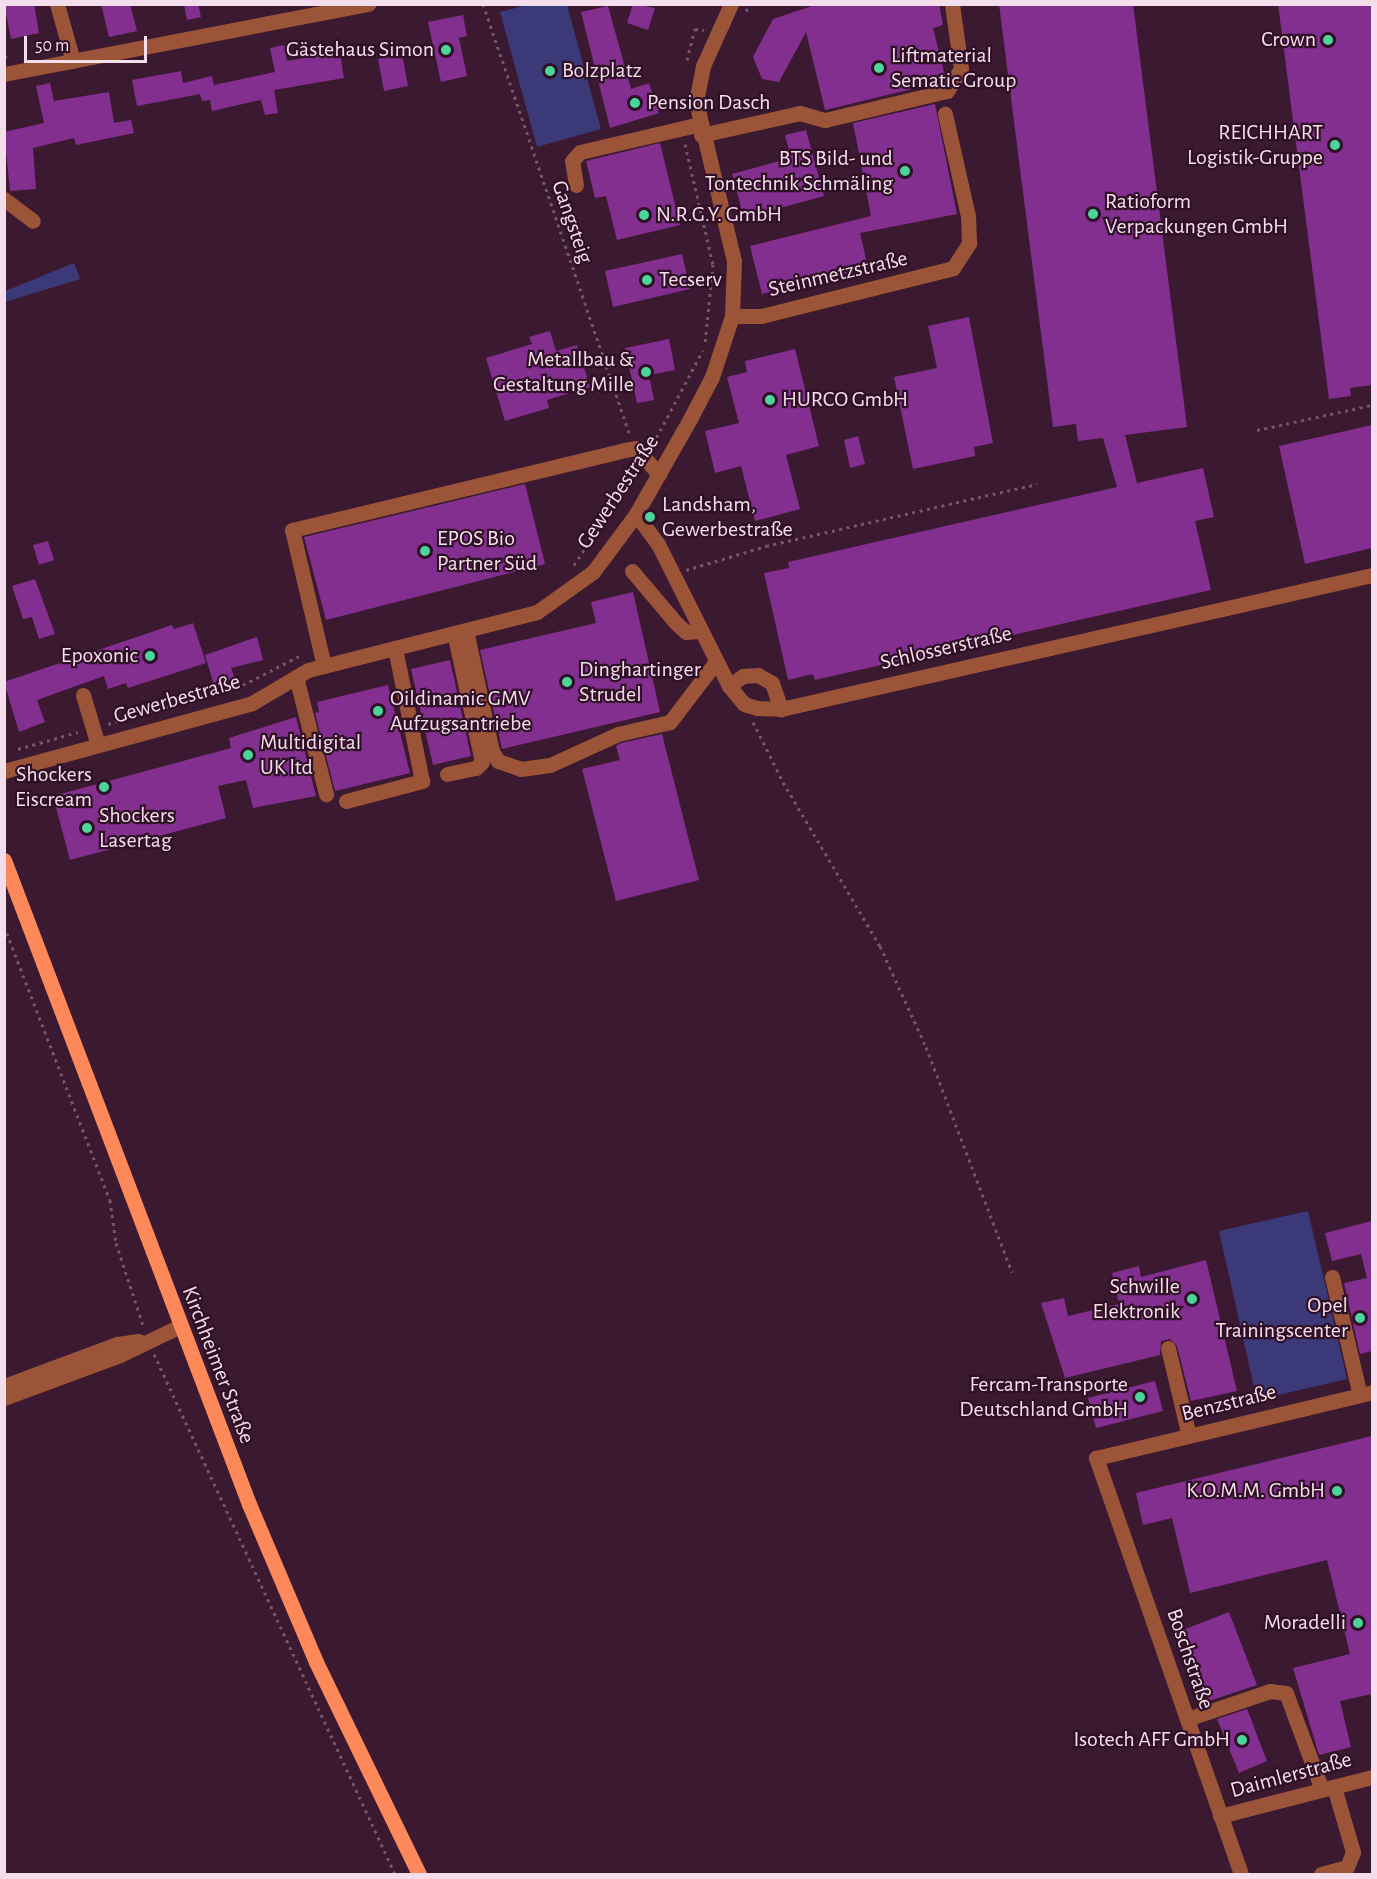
<!DOCTYPE html>
<html>
<head>
<meta charset="utf-8">
<style>
	body { margin:0 }
	#map { position:relative; width:1377px; height:1879px; overflow:hidden; background:#3b1930; font-family:"Alegreya Sans",sans-serif }
	div>[style] { position:absolute }
	[style*='--x'] { left:calc(var(--x)*1px); top:calc(var(--y)*1px); width:calc(var(--w)*1px); rotate:calc(var(--a)*1deg) }
	.green>* { inset:0; background:#3c3979 }
	.building>* { inset:0; background:#832f90 }
	.path>* { height:3px; margin-top:-1.5px; transform-origin:0; background:repeating-linear-gradient(90deg,#745569 0 3px,transparent 0 7.5px) }
	.minor>* { height:15px; margin:-7.5px; padding:0 7.5px; transform-origin:7.5px; border-radius:7.5px; background:#9b5438 }
	.major>* { height:15px; margin:-7.5px; padding:0 7.5px; transform-origin:7.5px; border-radius:7.5px; background:#fd8859 }
	.dots>* { width:16px; height:16px; translate:-50% -50%; box-sizing:border-box; border:3px solid #301026; border-radius:50% }
	span { translate:-50% -50%; white-space:nowrap; text-align:center; line-height:1.15; -webkit-text-stroke:4.5px #301026; paint-order:stroke }
	.poi-label { font-size:22px; color:#f5deeb }
	.right { translate:-100% -50%; text-align:right }
	.left { translate:0 -50%; text-align:left }
	.street-label { font-size:22px; color:#f5deeb }
	.frame { position:absolute; inset:0; border:6px solid #f5deeb; pointer-events:none }
	.scale { position:absolute; left:24px; top:36px; width:123px; height:27px; box-sizing:border-box; border:3px solid #f5deeb; border-top:0; padding-left:8px; font-size:18px; line-height:21px; white-space:nowrap; color:#f5deeb; -webkit-text-stroke:4px #301026; paint-order:stroke }
</style>
</head>
<body>
<div id="map">
	<div class="green">
		<i style="clip-path:polygon(527px 5px,567px 5px,601px 129px,537px 147px,500px 12px)"></i>
		<i style="clip-path:polygon(74px 263px,80px 279px,5px 302px,5px 291px)"></i>
		<i style="clip-path:polygon(1308px 1211px,1347px 1379px,1257px 1400px,1219px 1231px)"></i>
	</div>
	<div class="building">
		<i style="clip-path:polygon(4px 4px,34px 4px,39px 33px,11px 39px)"></i>
		<i style="clip-path:polygon(101px 4px,130px 4px,137px 31px,109px 37px)"></i>
		<i style="clip-path:polygon(184px 4px,198px 4px,201px 17px,187px 20px)"></i>
		<i style="clip-path:polygon(633px 4px,655px 8px,648px 30px,627px 23px)"></i>
		<i style="clip-path:polygon(818px 4px,939px 4px,943px 25px,933px 28px,945px 76px,941px 82px,825px 110px,806px 32px,779px 82px,762px 79px,753px 57px,773px 19px)"></i>
		<i style="clip-path:polygon(999px 4px,1133px 4px,1187px 427px,1125px 435px,1137px 483px,1203px 468px,1214px 517px,1195px 521px,1211px 590px,815px 680px,813px 674px,788px 680px,764px 573px,789px 568px,788px 562px,1117px 487px,1103px 438px,1078px 441px,1076px 424px,1053px 427px)"></i>
		<i style="clip-path:polygon(1278px 4px,1372px 4px,1372px 385px,1350px 388px,1351px 396px,1329px 399px)"></i>
		<i style="clip-path:polygon(608px 6px,631px 89px,649px 83px,659px 113px,610px 128px,581px 12px)"></i>
		<i style="clip-path:polygon(463px 15px,467px 36px,459px 38px,467px 76px,441px 82px,428px 22px)"></i>
		<i style="clip-path:polygon(284px 45px,287px 61px,340px 52px,344px 78px,274px 90px,278px 113px,265px 115px,261px 100px,212px 111px,210px 100px,202px 101px,200px 94px,137px 106px,132px 80px,181px 71px,183px 83px,212px 76px,214px 85px,275px 72px,270px 48px)"></i>
		<i style="clip-path:polygon(402px 54px,408px 86px,384px 91px,378px 59px)"></i>
		<i style="clip-path:polygon(50px 83px,54px 101px,109px 92px,114px 123px,131px 120px,134px 133px,76px 145px,74px 138px,33px 148px,36px 189px,10px 191px,4px 132px,44px 123px,36px 86px)"></i>
		<i style="clip-path:polygon(935px 104px,957px 214px,860px 233px,868px 268px,762px 294px,750px 246px,871px 216px,853px 123px)"></i>
		<i style="clip-path:polygon(806px 130px,824px 196px,744px 218px,732px 174px,791px 158px,785px 135px)"></i>
		<i style="clip-path:polygon(660px 143px,680px 225px,617px 240px,606px 196px,595px 198px,586px 161px)"></i>
		<i style="clip-path:polygon(682px 254px,690px 289px,613px 307px,605px 271px)"></i>
		<i style="clip-path:polygon(969px 317px,993px 443px,974px 447px,975px 456px,913px 469px,894px 377px,937px 368px,928px 326px)"></i>
		<i style="clip-path:polygon(550px 331px,556px 351px,577px 345px,590px 387px,547px 400px,549px 408px,505px 421px,486px 358px,532px 344px,529px 337px)"></i>
		<i style="clip-path:polygon(669px 339px,675px 370px,649px 375px,654px 400px,637px 403px,625px 348px)"></i>
		<i style="clip-path:polygon(795px 349px,819px 446px,786px 455px,800px 509px,755px 521px,741px 466px,715px 473px,705px 431px,739px 423px,727px 377px,747px 372px,745px 361px)"></i>
		<i style="clip-path:polygon(1372px 425px,1372px 548px,1305px 564px,1279px 446px)"></i>
		<i style="clip-path:polygon(858px 436px,865px 464px,850px 468px,844px 440px)"></i>
		<i style="clip-path:polygon(525px 484px,545px 564px,326px 620px,304px 537px)"></i>
		<i style="clip-path:polygon(48px 541px,54px 560px,39px 565px,33px 545px)"></i>
		<i style="clip-path:polygon(35px 579px,55px 634px,39px 639px,32px 617px,23px 619px,12px 586px)"></i>
		<i style="clip-path:polygon(633px 592px,660px 712px,502px 749px,480px 650px,596px 623px,591px 602px)"></i>
		<i style="clip-path:polygon(193px 623px,206px 663px,128px 688px,126px 683px,108px 689px,104px 676px,37px 700px,45px 722px,19px 732px,4px 682px,172px 625px,174px 629px)"></i>
		<i style="clip-path:polygon(257px 637px,263px 660px,231px 668px,235px 679px,214px 685px,205px 655px)"></i>
		<i style="clip-path:polygon(450px 660px,471px 756px,433px 765px,411px 669px)"></i>
		<i style="clip-path:polygon(388px 685px,410px 773px,335px 791px,315px 713px,319px 712px,317px 702px)"></i>
		<i style="clip-path:polygon(296px 717px,316px 796px,253px 808px,246px 780px,218px 786px,226px 818px,70px 860px,53px 796px,231px 748px,229px 738px)"></i>
		<i style="clip-path:polygon(662px 734px,699px 880px,616px 901px,582px 769px,620px 760px,616px 746px,621px 743px)"></i>
		<i style="clip-path:polygon(1372px 1221px,1372px 1351px,1360px 1354px,1344px 1283px,1367px 1278px,1361px 1254px,1332px 1261px,1325px 1233px)"></i>
		<i style="clip-path:polygon(1206px 1260px,1237px 1391px,1191px 1401px,1177px 1346px,1170px 1339px,1161px 1341px,1160px 1355px,1065px 1378px,1041px 1303px,1064px 1298px,1068px 1316px,1119px 1304px,1112px 1273px,1139px 1266px,1141px 1277px)"></i>
		<i style="clip-path:polygon(1155px 1381px,1163px 1411px,1096px 1428px,1088px 1398px)"></i>
		<i style="clip-path:polygon(1372px 1436px,1372px 1694px,1340px 1701px,1351px 1747px,1319px 1755px,1293px 1668px,1350px 1654px,1327px 1560px,1190px 1593px,1172px 1518px,1143px 1525px,1136px 1493px)"></i>
		<i style="clip-path:polygon(1229px 1612px,1257px 1685px,1209px 1701px,1183px 1630px)"></i>
		<i style="clip-path:polygon(1247px 1709px,1267px 1761px,1239px 1773px,1217px 1719px)"></i>
	</div>
	<div class="path">
		<i style="--x:483;--y:4;--w:453;--a:71.2"></i>
		<i style="--x:746;--y:11;--w:9;--a:-54"></i>
		<i style="--x:4;--y:48;--w:10;--a:79"></i>
		<i style="--x:687;--y:60;--w:32;--a:-76"></i>
		<i style="--x:695;--y:29;--w:9;--a:6"></i>
		<i style="--x:685;--y:144;--w:123;--a:76.9"></i>
		<i style="--x:713;--y:264;--w:80;--a:95.7"></i>
		<i style="--x:1257;--y:430;--w:118;--a:-12.3"></i>
		<i style="--x:653;--y:444;--w:106;--a:-62"></i>
		<i style="--x:574;--y:565;--w:113;--a:-56.2"></i>
		<i style="--x:686;--y:570;--w:84;--a:-16.7"></i>
		<i style="--x:766;--y:546;--w:278;--a:-12.9"></i>
		<i style="--x:753;--y:722;--w:67;--a:63.4"></i>
		<i style="--x:783;--y:782;--w:191;--a:59.4"></i>
		<i style="--x:880;--y:946;--w:111;--a:65.5"></i>
		<i style="--x:926;--y:1047;--w:241;--a:69.1"></i>
		<i style="--x:108;--y:724;--w:141;--a:-16.1"></i>
		<i style="--x:243;--y:685;--w:65;--a:-27.3"></i>
		<i style="--x:18;--y:749;--w:62;--a:-15.8"></i>
		<i style="--x:4;--y:926;--w:294;--a:68.9"></i>
		<i style="--x:110;--y:1200;--w:43;--a:82.1"></i>
		<i style="--x:116;--y:1243;--w:89;--a:71.8"></i>
		<i style="--x:154;--y:1354;--w:573;--a:65.13"></i>
	</div>
	<div class="minor">
		<i style="--x:57;--y:4;--w:59;--a:74.3"></i>
		<i style="--x:4;--y:74;--w:371;--a:-10.9"></i>
		<i style="--x:701;--y:135;--w:101;--a:-12.5"></i>
		<i style="--x:800;--y:113;--w:26;--a:16"></i>
		<i style="--x:825;--y:120;--w:125;--a:-13.4"></i>
		<i style="--x:947;--y:91;--w:26;--a:-58"></i>
		<i style="--x:961;--y:69;--w:66;--a:-97.9"></i>
		<i style="--x:576;--y:185;--w:24;--a:-99"></i>
		<i style="--x:572;--y:161;--w:12;--a:-48"></i>
		<i style="--x:580;--y:152;--w:123;--a:-13.1"></i>
		<i style="--x:4;--y:199;--w:36;--a:37"></i>
		<i style="--x:732;--y:316;--w:29;--a:0"></i>
		<i style="--x:761;--y:316;--w:198;--a:-14"></i>
		<i style="--x:953;--y:268;--w:30;--a:-57"></i>
		<i style="--x:969;--y:243;--w:27;--a:-92"></i>
		<i style="--x:968;--y:216;--w:105;--a:-102.7"></i>
		<i style="--x:636;--y:514;--w:37;--a:54"></i>
		<i style="--x:658;--y:544;--w:159;--a:63.4"></i>
		<i style="--x:729;--y:686;--w:23;--a:50"></i>
		<i style="--x:744;--y:704;--w:14;--a:17"></i>
		<i style="--x:757;--y:708;--w:24;--a:2"></i>
		<i style="--x:781;--y:709;--w:606;--a:-12.77"></i>
		<i style="--x:632;--y:571;--w:68;--a:49.8"></i>
		<i style="--x:676;--y:623;--w:13;--a:42"></i>
		<i style="--x:686;--y:632;--w:12;--a:-5"></i>
		<i style="--x:466;--y:630;--w:124;--a:77.9"></i>
		<i style="--x:492;--y:751;--w:12;--a:59"></i>
		<i style="--x:498;--y:761;--w:24;--a:19"></i>
		<i style="--x:521;--y:769;--w:29;--a:-8"></i>
		<i style="--x:550;--y:765;--w:75;--a:-24.5"></i>
		<i style="--x:618;--y:734;--w:53;--a:-13"></i>
		<i style="--x:670;--y:722;--w:74;--a:-52.7"></i>
		<i style="--x:324;--y:666;--w:140;--a:-103.2"></i>
		<i style="--x:292;--y:530;--w:342;--a:-13.5"></i>
		<i style="--x:624;--y:450;--w:12;--a:-9"></i>
		<i style="--x:636;--y:448;--w:35;--a:49"></i>
		<i style="--x:296;--y:677;--w:121;--a:75.6"></i>
		<i style="--x:729;--y:686;--w:17;--a:-36"></i>
		<i style="--x:743;--y:676;--w:15;--a:-4"></i>
		<i style="--x:758;--y:675;--w:16;--a:30"></i>
		<i style="--x:772;--y:683;--w:28;--a:71"></i>
		<i style="--x:83;--y:695;--w:52;--a:73.3"></i>
		<i style="--x:4;--y:771;--w:257;--a:-15.3"></i>
		<i style="--x:252;--y:703;--w:65;--a:-30.5"></i>
		<i style="--x:308;--y:670;--w:236;--a:-14.2"></i>
		<i style="--x:537;--y:612;--w:69;--a:-35.5"></i>
		<i style="--x:593;--y:572;--w:72;--a:-53.4"></i>
		<i style="--x:636;--y:514;--w:109;--a:-60.4"></i>
		<i style="--x:690;--y:419;--w:47;--a:-62.4"></i>
		<i style="--x:712;--y:377;--w:64;--a:-71.8"></i>
		<i style="--x:732;--y:316;--w:55;--a:-87.9"></i>
		<i style="--x:734;--y:261;--w:163;--a:-103.4"></i>
		<i style="--x:696;--y:102;--w:37;--a:-79"></i>
		<i style="--x:703;--y:66;--w:68;--a:-65.7"></i>
		<i style="--x:447;--y:774;--w:30;--a:-12"></i>
		<i style="--x:476;--y:768;--w:8;--a:-45"></i>
		<i style="--x:482;--y:762;--w:132;--a:-102.2"></i>
		<i style="--x:346;--y:801;--w:79;--a:-14.7"></i>
		<i style="--x:422;--y:781;--w:136;--a:-101.5"></i>
		<i style="--x:1332;--y:1277;--w:121;--a:76.7"></i>
		<i style="--x:1168;--y:1348;--w:90;--a:76.6"></i>
		<i style="--x:4;--y:1386;--w:121;--a:-20.4"></i>
		<i style="--x:117;--y:1344;--w:22;--a:-8"></i>
		<i style="--x:4;--y:1398;--w:124;--a:-20.3"></i>
		<i style="--x:120;--y:1355;--w:64;--a:-25.8"></i>
		<i style="--x:1187;--y:1719;--w:88;--a:-18.6"></i>
		<i style="--x:1270;--y:1691;--w:16;--a:7"></i>
		<i style="--x:1286;--y:1693;--w:103;--a:69.6"></i>
		<i style="--x:1220;--y:1816;--w:157;--a:-14.4"></i>
		<i style="--x:1241;--y:1874;--w:441;--a:-109.2"></i>
		<i style="--x:1096;--y:1458;--w:284;--a:-13.4"></i>
		<i style="--x:1321;--y:1874;--w:27;--a:-15"></i>
		<i style="--x:1347;--y:1867;--w:16;--a:-68"></i>
		<i style="--x:1353;--y:1852;--w:68;--a:-106.3"></i>
	</div>
	<div class="major">
		<i style="--x:4;--y:860;--w:689;--a:69.17"></i>
		<i style="--x:249;--y:1504;--w:172;--a:67"></i>
		<i style="--x:316;--y:1662;--w:236;--a:64.1"></i>
	</div>
	<div class="dots">
		<i style="left:1328px;top:40px;background:#4cd49b"></i>
		<i style="left:446px;top:50px;background:#4cd49b"></i>
		<i style="left:879px;top:68px;background:#4cd49b"></i>
		<i style="left:550px;top:71px;background:#4cd49b"></i>
		<i style="left:635px;top:103px;background:#4cd49b"></i>
		<i style="left:1335px;top:145px;background:#4cd49b"></i>
		<i style="left:905px;top:171px;background:#4cd49b"></i>
		<i style="left:1093px;top:214px;background:#4cd49b"></i>
		<i style="left:644px;top:215px;background:#4cd49b"></i>
		<i style="left:647px;top:280px;background:#4cd49b"></i>
		<i style="left:646px;top:372px;background:#4cd49b"></i>
		<i style="left:770px;top:400px;background:#4cd49b"></i>
		<i style="left:650px;top:517px;background:#4cd49b"></i>
		<i style="left:425px;top:551px;background:#4cd49b"></i>
		<i style="left:150px;top:656px;background:#4cd49b"></i>
		<i style="left:567px;top:682px;background:#4cd49b"></i>
		<i style="left:378px;top:711px;background:#4cd49b"></i>
		<i style="left:248px;top:755px;background:#4cd49b"></i>
		<i style="left:104px;top:787px;background:#4cd49b"></i>
		<i style="left:87px;top:828px;background:#4cd49b"></i>
		<i style="left:1192px;top:1299px;background:#4cd49b"></i>
		<i style="left:1360px;top:1318px;background:#4cd49b"></i>
		<i style="left:1140px;top:1397px;background:#4cd49b"></i>
		<i style="left:1337px;top:1491px;background:#4cd49b"></i>
		<i style="left:1358px;top:1623px;background:#4cd49b"></i>
		<i style="left:1242px;top:1740px;background:#4cd49b"></i>
	</div>
	<div class="poi-label">
		<span class="right" style="left:1316px;top:40px">Crown</span>
		<span class="right" style="left:434px;top:50px">Gästehaus Simon</span>
		<span class="left" style="left:891px;top:68px">Liftmaterial<br>Sematic Group</span>
		<span class="left" style="left:562px;top:71px">Bolzplatz</span>
		<span class="left" style="left:647px;top:103px">Pension Dasch</span>
		<span class="right" style="left:1323px;top:145px">REICHHART<br>Logistik-Gruppe</span>
		<span class="right" style="left:893px;top:171px">BTS Bild- und<br>Tontechnik Schmäling</span>
		<span class="left" style="left:1105px;top:214px">Ratioform<br>Verpackungen GmbH</span>
		<span class="left" style="left:656px;top:215px">N.R.G.Y. GmbH</span>
		<span class="left" style="left:659px;top:280px">Tecserv</span>
		<span class="right" style="left:634px;top:372px">Metallbau &amp;<br>Gestaltung Mille</span>
		<span class="left" style="left:782px;top:400px">HURCO GmbH</span>
		<span class="left" style="left:662px;top:517px">Landsham,<br>Gewerbestraße</span>
		<span class="left" style="left:437px;top:551px">EPOS Bio<br>Partner Süd</span>
		<span class="right" style="left:138px;top:656px">Epoxonic</span>
		<span class="left" style="left:579px;top:682px">Dinghartinger<br>Strudel</span>
		<span class="left" style="left:390px;top:711px">Oildinamic GMV<br>Aufzugsantriebe</span>
		<span class="left" style="left:260px;top:755px">Multidigital<br>UK ltd</span>
		<span class="right" style="left:92px;top:787px">Shockers<br>Eiscream</span>
		<span class="left" style="left:99px;top:828px">Shockers<br>Lasertag</span>
		<span class="right" style="left:1180px;top:1299px">Schwille<br>Elektronik</span>
		<span class="right" style="left:1348px;top:1318px">Opel<br>Trainingscenter</span>
		<span class="right" style="left:1128px;top:1397px">Fercam-Transporte<br>Deutschland GmbH</span>
		<span class="right" style="left:1325px;top:1491px">K.O.M.M. GmbH</span>
		<span class="right" style="left:1346px;top:1623px">Moradelli</span>
		<span class="right" style="left:1230px;top:1740px">Isotech AFF GmbH</span>
	</div>
	<div class="street-label">
		<span style="left:572px;top:222px;rotate:71deg">Gangsteig</span>
		<span style="left:838px;top:274px;rotate:-13deg">Steinmetzstraße</span>
		<span style="left:618px;top:492px;rotate:-57deg">Gewerbestraße</span>
		<span style="left:946px;top:648px;rotate:-13deg">Schlosserstraße</span>
		<span style="left:177px;top:699px;rotate:-16deg">Gewerbestraße</span>
		<span style="left:218px;top:1365px;rotate:69deg">Kirchheimer Straße</span>
		<span style="left:1229px;top:1403px;rotate:-14deg">Benzstraße</span>
		<span style="left:1190px;top:1659px;rotate:71deg">Boschstraße</span>
		<span style="left:1291px;top:1775px;rotate:-15deg">Daimlerstraße</span>
	</div>
	<div class="frame"></div>
	<div class="scale">50 m</div>
</div>
</body>
</html>
